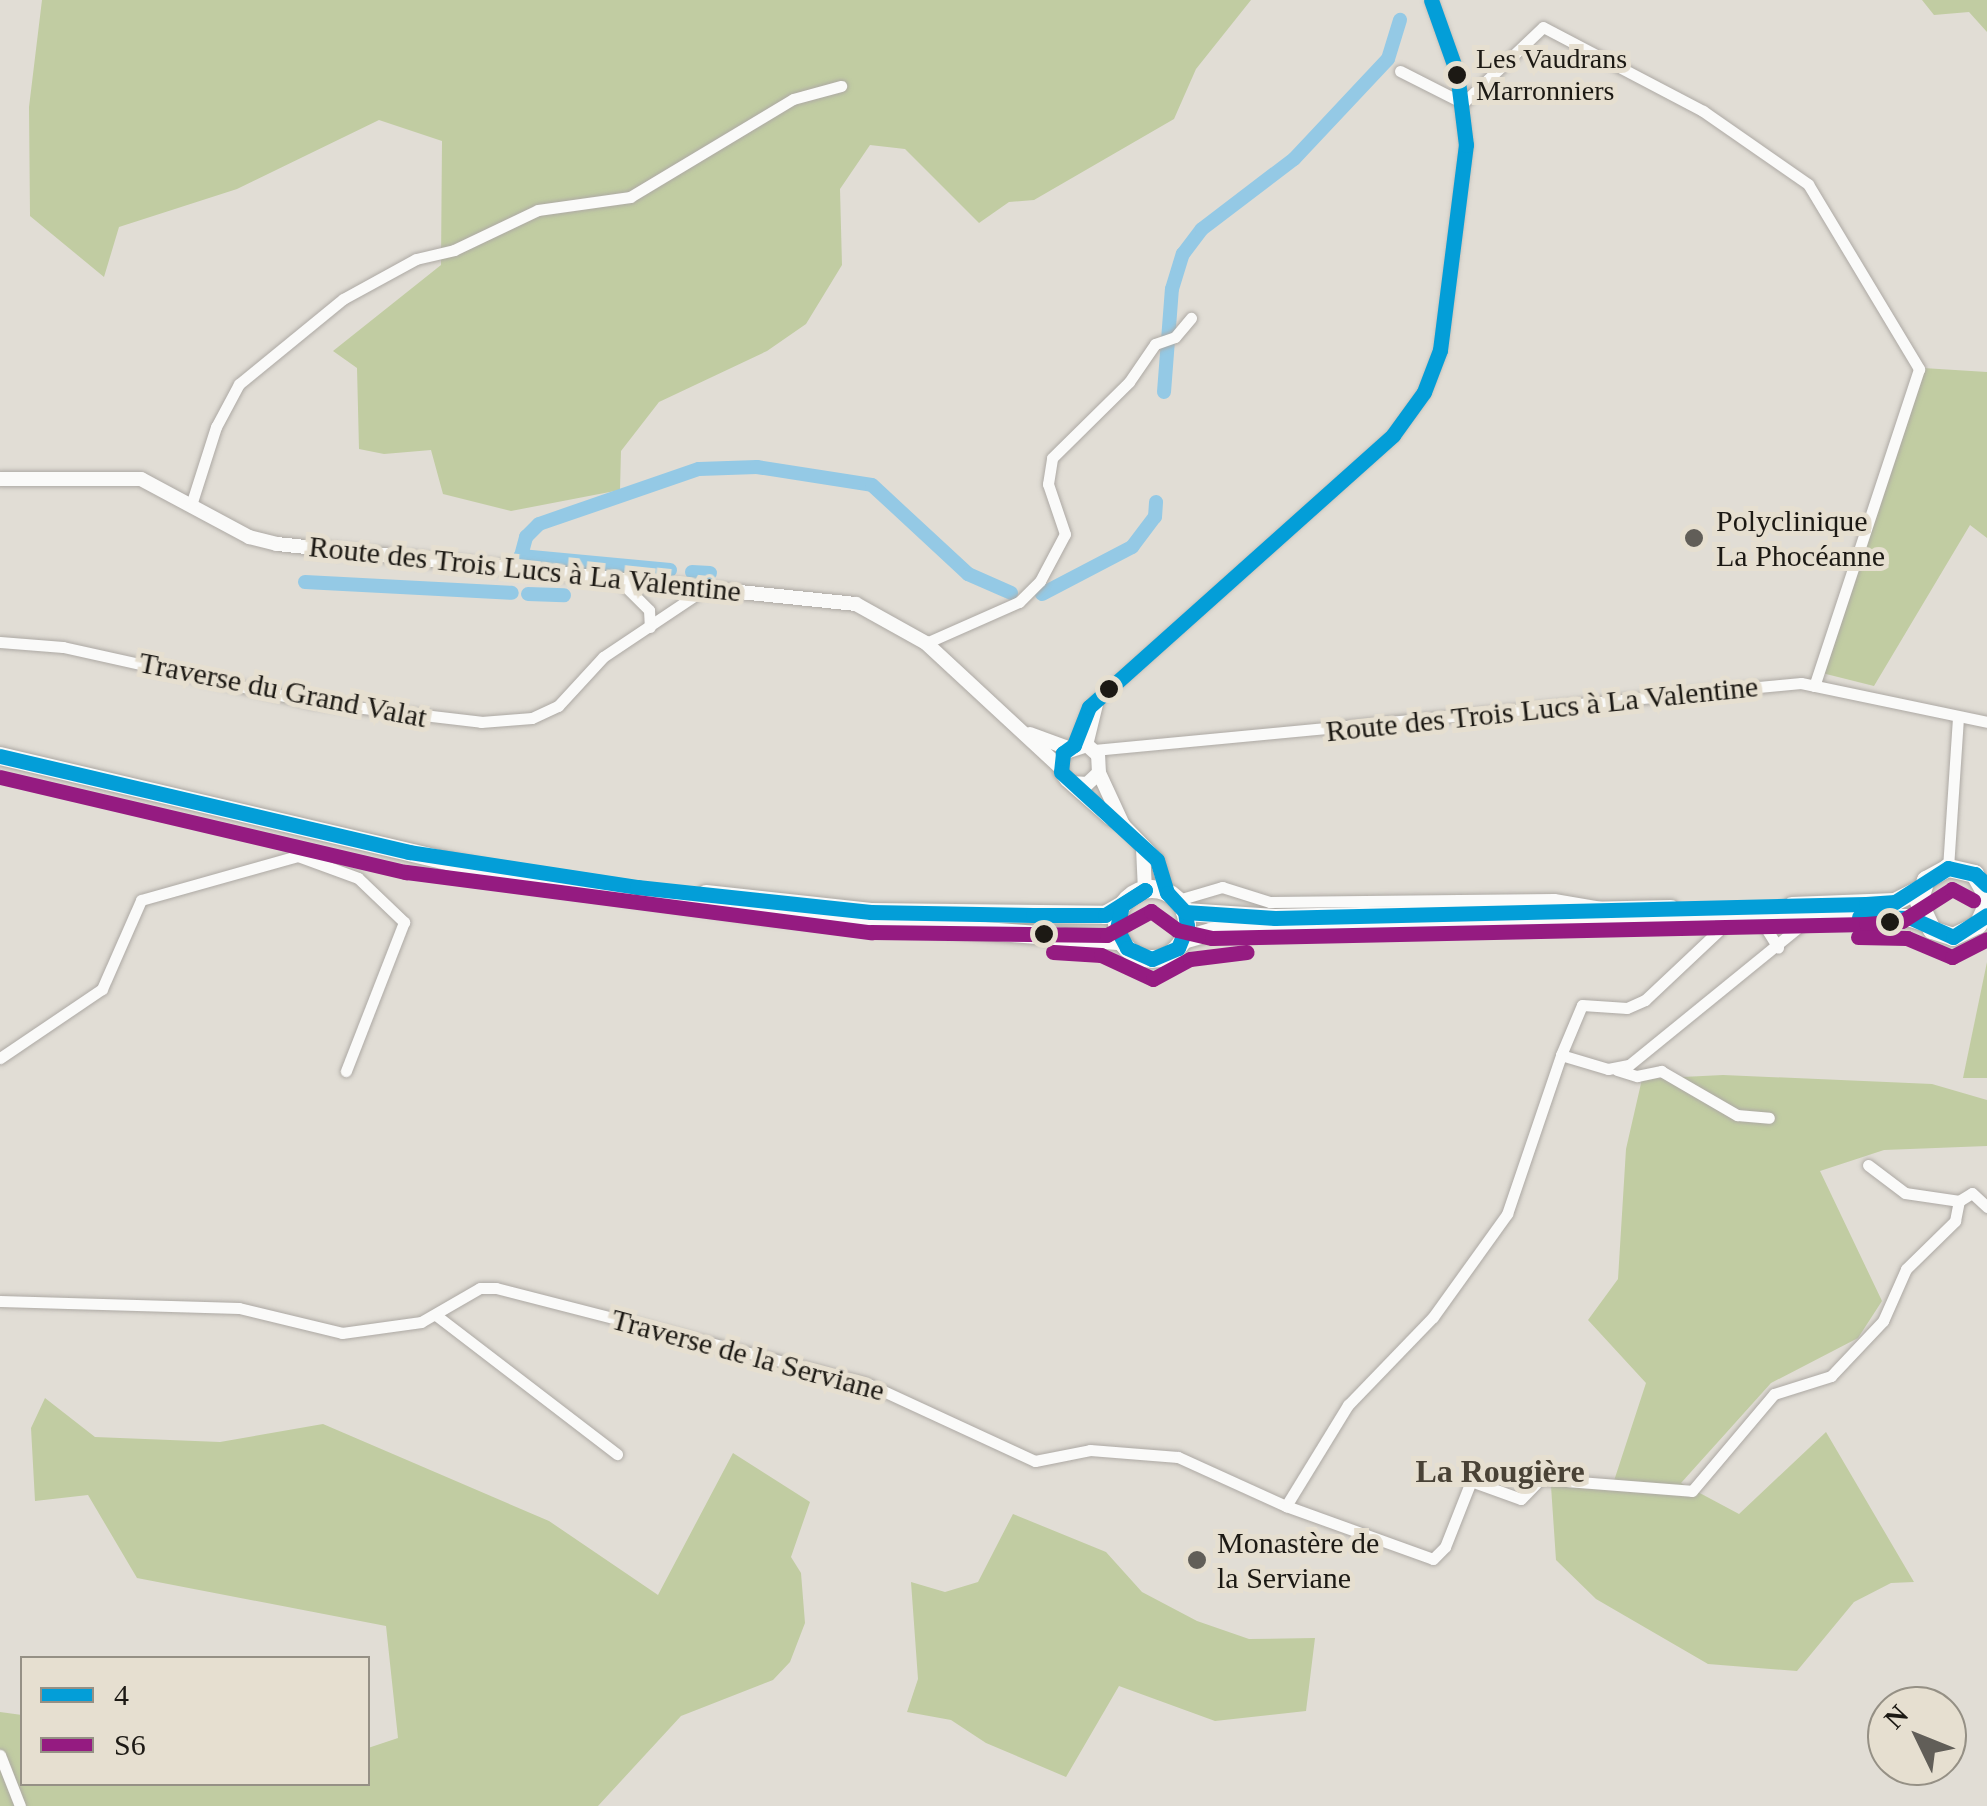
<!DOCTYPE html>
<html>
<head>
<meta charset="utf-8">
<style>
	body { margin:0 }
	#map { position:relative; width:1987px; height:1806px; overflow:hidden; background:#e1ddd5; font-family:Georgia,serif }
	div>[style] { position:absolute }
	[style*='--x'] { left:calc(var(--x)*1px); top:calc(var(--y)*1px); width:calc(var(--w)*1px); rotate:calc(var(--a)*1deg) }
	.green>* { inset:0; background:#c1cca2 }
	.canal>* { height:14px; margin:-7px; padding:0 7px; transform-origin:7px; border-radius:7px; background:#94c9e5 }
	.roads { filter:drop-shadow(0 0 2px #ada9a4) drop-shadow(0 0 2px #ada9a4) }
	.minor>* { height:11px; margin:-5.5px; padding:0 5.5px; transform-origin:5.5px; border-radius:5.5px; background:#fafaf9 }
	.tertiary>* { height:14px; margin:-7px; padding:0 7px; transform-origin:7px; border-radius:7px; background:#fafaf9 }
	.primary>* { height:18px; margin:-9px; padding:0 9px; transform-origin:9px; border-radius:9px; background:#fafaf9 }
	.primary>.ring { margin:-9px; padding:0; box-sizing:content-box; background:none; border:18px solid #fafaf9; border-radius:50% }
	.bus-1>* { height:15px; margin:-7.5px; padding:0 7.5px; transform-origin:7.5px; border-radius:7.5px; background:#039ed8 }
	.bus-2>* { height:15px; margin:-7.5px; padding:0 7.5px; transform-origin:7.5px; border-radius:7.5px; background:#951b81 }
	.dots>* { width:28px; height:28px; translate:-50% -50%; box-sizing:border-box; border:5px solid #e6dfd0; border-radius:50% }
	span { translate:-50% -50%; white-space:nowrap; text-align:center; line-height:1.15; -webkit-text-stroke:10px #e6dfd0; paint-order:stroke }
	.bus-label { font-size:28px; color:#1c1914 }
	.left { translate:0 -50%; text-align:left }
	.poi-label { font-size:30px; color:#1c1914 }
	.street-label { font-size:30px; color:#1c1914 }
	.neighbourhood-label { font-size:32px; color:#494236; font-weight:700 }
	.legend { position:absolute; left:20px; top:1656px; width:350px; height:130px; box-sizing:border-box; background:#e6dfd0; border:2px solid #959085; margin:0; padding:12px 18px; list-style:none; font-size:30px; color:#1c1914 }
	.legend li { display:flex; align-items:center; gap:20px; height:50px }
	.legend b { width:50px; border:2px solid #959085 }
	.north { position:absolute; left:1867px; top:1686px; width:100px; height:100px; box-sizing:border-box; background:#e6dfd0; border:2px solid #959085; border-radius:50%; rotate:313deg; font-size:28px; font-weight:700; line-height:40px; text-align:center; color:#1c1914 }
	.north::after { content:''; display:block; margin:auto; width:35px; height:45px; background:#615e58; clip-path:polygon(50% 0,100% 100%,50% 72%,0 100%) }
</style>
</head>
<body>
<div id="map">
	<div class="green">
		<i style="clip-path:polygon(42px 0,1251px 0,1196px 69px,1174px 119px,1034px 200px,1009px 202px,979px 223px,905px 149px,870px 145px,840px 189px,842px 265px,806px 324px,767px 351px,659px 402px,621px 451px,620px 490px,511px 511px,443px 494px,431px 450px,384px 454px,359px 449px,357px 368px,333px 351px,441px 265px,442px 141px,379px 120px,237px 189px,119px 227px,104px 277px,30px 216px,29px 107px)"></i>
		<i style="clip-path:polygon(1922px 0,1987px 0,1987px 32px,1969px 12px,1934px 15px)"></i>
		<i style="clip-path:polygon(1923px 368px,1987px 372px,1987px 538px,1970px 525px,1874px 686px,1822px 673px)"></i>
		<i style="clip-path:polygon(1987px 962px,1987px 1078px,1963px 1078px)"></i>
		<i style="clip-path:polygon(1723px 1075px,1932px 1084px,1987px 1100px,1987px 1146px,1884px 1150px,1820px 1171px,1882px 1301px,1858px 1338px,1771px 1383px,1681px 1483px,1739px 1514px,1826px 1432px,1914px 1582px,1891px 1583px,1854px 1602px,1797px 1671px,1708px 1664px,1596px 1599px,1556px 1560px,1551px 1486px,1611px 1490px,1646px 1383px,1588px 1320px,1618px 1279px,1626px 1149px,1642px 1079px)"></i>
		<i style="clip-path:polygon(45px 1398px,95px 1437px,220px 1442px,323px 1424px,549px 1521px,658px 1595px,733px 1453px,810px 1502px,791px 1557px,801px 1573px,805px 1623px,790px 1662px,773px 1680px,681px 1716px,598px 1806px,0 1806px,0 1712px,22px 1715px,22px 1784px,368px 1784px,368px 1748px,398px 1738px,386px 1626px,137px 1578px,88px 1495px,35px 1501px,31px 1428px)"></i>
		<i style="clip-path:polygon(1013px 1514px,1106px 1552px,1142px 1592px,1197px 1621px,1249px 1639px,1315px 1638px,1306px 1711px,1215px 1721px,1119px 1686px,1066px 1777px,986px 1743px,951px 1720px,907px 1712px,918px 1679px,911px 1582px,945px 1592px,978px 1582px)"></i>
	</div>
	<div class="canal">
		<i style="--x:1164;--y:392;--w:103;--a:-85.6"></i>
		<i style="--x:1172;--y:289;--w:37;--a:-73"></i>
		<i style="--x:1183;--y:254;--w:31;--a:-53"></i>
		<i style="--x:1202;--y:229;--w:116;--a:-37.3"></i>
		<i style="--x:1294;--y:159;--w:137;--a:-46.8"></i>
		<i style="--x:1388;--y:59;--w:41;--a:-72.9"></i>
		<i style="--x:670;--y:570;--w:150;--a:-174.6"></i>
		<i style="--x:521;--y:556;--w:20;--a:-75"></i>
		<i style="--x:526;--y:537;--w:18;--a:-45"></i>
		<i style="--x:539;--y:524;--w:169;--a:-19"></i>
		<i style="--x:699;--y:469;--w:58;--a:-2"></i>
		<i style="--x:757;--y:467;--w:116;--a:8.9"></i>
		<i style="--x:872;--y:485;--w:131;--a:42.8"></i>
		<i style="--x:968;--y:574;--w:47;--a:23.8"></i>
		<i style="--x:692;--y:572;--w:18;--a:3"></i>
		<i style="--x:305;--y:582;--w:207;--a:3"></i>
		<i style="--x:528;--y:594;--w:36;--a:2"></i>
		<i style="--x:1042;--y:594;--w:102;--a:-27.6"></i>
		<i style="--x:1132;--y:547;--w:38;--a:-53"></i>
		<i style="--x:1155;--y:517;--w:15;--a:-86"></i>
	</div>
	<div class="roads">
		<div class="minor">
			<i style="--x:1400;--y:71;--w:71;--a:26.9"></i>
			<i style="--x:1463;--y:103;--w:110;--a:-43.5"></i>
			<i style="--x:1543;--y:27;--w:181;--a:27.7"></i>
			<i style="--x:1703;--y:111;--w:128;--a:34.8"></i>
			<i style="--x:1808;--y:184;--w:216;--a:59"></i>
			<i style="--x:1919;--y:369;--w:334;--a:108.3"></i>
			<i style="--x:192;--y:502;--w:79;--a:-72.3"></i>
			<i style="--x:216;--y:427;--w:49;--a:-61.9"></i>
			<i style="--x:239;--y:384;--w:134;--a:-39.3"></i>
			<i style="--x:343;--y:299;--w:83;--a:-28.7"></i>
			<i style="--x:416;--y:259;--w:39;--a:-13"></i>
			<i style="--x:454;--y:250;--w:93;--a:-25.5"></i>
			<i style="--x:538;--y:210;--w:93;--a:-8"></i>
			<i style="--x:630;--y:197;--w:190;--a:-31"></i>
			<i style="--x:793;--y:99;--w:50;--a:-15.2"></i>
			<i style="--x:618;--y:579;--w:44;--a:45"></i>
			<i style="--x:649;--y:610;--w:17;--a:87"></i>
			<i style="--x:0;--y:642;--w:63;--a:4.5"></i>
			<i style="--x:63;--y:647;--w:255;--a:12.5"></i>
			<i style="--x:312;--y:702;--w:170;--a:6.7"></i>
			<i style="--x:481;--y:722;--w:51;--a:-4.5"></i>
			<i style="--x:532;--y:718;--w:29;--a:-25"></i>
			<i style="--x:558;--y:706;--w:67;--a:-47.4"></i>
			<i style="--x:603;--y:657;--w:120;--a:-33.8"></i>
			<i style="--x:926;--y:643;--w:102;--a:-23.8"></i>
			<i style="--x:1019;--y:602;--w:30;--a:-45"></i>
			<i style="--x:1040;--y:581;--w:53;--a:-62"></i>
			<i style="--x:1065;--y:534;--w:53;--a:-108.8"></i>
			<i style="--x:1048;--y:484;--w:26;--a:-81"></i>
			<i style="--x:1052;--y:458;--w:108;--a:-44.6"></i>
			<i style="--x:1129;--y:382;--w:46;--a:-55.6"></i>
			<i style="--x:1155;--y:344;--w:21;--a:-19"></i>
			<i style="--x:1175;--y:337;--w:25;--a:-50"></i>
			<i style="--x:1074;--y:745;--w:41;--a:-68.5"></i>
			<i style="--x:1089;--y:707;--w:408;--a:-41.8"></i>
			<i style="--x:1393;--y:435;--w:53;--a:-54.2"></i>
			<i style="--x:1424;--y:392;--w:45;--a:-69.1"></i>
			<i style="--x:1440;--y:350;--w:207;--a:-82.8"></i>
			<i style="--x:1466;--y:145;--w:73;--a:-97.1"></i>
			<i style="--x:1457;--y:73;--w:77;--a:-109.6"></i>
			<i style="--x:1087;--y:745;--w:42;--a:-76.3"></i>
			<i style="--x:1094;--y:750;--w:710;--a:-5.41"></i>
			<i style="--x:1801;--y:683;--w:190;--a:11.8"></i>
			<i style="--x:1948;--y:868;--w:149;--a:-86.2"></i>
			<i style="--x:1178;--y:900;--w:46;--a:-16.5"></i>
			<i style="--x:1222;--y:887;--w:50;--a:17.4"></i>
			<i style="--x:1270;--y:902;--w:284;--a:-0.6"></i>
			<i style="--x:1554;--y:899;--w:55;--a:9.5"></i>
			<i style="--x:1759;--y:917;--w:36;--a:58"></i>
			<i style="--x:1561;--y:1055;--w:54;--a:-67.2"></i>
			<i style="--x:1582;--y:1005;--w:45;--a:3.8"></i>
			<i style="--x:1627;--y:1008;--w:20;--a:-24"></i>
			<i style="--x:1645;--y:1000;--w:120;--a:-43.3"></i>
			<i style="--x:0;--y:1058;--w:123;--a:-34.1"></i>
			<i style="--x:102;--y:989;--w:97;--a:-66.3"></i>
			<i style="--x:141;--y:900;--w:163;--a:-15.7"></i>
			<i style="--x:298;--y:856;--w:64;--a:20.1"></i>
			<i style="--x:358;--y:878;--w:64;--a:43.7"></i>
			<i style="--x:404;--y:922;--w:160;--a:111.3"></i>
			<i style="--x:1617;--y:1070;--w:21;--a:17"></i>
			<i style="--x:1637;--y:1076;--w:25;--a:-12"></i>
			<i style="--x:1661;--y:1071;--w:88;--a:30.1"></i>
			<i style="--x:1737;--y:1115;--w:32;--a:5"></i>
			<i style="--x:1868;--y:1165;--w:46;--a:37.1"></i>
			<i style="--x:1905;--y:1193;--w:55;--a:8.4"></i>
			<i style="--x:0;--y:1301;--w:239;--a:1.7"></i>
			<i style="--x:239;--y:1308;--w:106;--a:13.6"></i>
			<i style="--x:342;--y:1333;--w:80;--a:-7.9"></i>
			<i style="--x:421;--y:1322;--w:68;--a:-30"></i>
			<i style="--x:480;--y:1288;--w:16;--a:0"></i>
			<i style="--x:496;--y:1288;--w:382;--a:14.4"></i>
			<i style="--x:866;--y:1383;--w:186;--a:24.8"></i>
			<i style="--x:1035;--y:1461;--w:56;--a:-11.3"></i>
			<i style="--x:1090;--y:1450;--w:88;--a:4.5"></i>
			<i style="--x:1178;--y:1457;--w:119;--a:24.4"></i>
			<i style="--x:1286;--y:1506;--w:156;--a:19.8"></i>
			<i style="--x:1433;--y:1559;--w:17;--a:-45"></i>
			<i style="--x:1445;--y:1547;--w:71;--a:-68.5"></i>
			<i style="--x:1471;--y:1481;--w:53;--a:19.8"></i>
			<i style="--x:1521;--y:1499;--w:28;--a:-46"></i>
			<i style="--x:1540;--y:1479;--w:152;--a:4.5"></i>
			<i style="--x:1692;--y:1491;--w:127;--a:-49.8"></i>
			<i style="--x:1774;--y:1394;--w:60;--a:-17.5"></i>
			<i style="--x:1831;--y:1376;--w:76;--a:-46.6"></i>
			<i style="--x:1883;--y:1321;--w:57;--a:-66.1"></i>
			<i style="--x:1906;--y:1269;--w:69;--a:-44.4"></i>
			<i style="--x:1955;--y:1221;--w:20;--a:-79"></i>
			<i style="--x:1959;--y:1201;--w:15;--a:-32"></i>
			<i style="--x:1972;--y:1193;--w:21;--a:43"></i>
			<i style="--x:437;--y:1316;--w:227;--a:37.5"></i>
			<i style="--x:1286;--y:1506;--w:119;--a:-58.5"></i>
			<i style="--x:1348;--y:1405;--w:122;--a:-46"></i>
			<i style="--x:1433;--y:1317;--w:127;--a:-54.3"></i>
			<i style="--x:1507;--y:1214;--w:168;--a:-71.2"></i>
			<i style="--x:1561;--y:1055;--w:49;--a:16.6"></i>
			<i style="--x:1608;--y:1069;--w:21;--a:-11"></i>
			<i style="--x:1629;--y:1065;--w:233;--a:-39.1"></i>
			<i style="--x:0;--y:1755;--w:55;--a:68.6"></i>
		</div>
		<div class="tertiary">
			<i style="--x:0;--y:479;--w:141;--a:0"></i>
			<i style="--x:141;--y:479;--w:123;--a:28.2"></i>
			<i style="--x:249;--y:537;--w:29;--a:14"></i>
			<i style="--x:277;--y:544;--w:582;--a:5.92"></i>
			<i style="--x:856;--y:604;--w:80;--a:29.1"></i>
			<i style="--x:926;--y:643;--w:183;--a:42.8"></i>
			<i style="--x:1030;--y:734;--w:40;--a:20.2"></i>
			<i style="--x:1099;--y:773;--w:57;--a:65.2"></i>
			<i style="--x:1072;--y:783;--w:15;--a:4"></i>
			<i style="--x:1087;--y:784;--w:16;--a:-43"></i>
			<i style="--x:1099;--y:773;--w:18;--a:-93"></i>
			<i style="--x:1098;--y:755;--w:15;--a:-138"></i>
			<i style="--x:1087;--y:745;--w:25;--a:162"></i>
			<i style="--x:1063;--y:753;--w:19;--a:96"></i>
			<i style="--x:1061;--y:772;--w:10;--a:53"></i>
			<i style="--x:1067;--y:780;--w:57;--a:41.5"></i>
			<i style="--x:1110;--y:818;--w:15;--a:28"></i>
			<i style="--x:1123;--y:825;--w:49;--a:45.8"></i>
			<i style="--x:1157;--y:860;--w:34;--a:73"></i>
			<i style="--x:1143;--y:848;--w:42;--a:87.3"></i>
		</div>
		<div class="primary">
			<i style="--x:0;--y:756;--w:551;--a:13.23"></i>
			<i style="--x:536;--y:882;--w:238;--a:8"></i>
			<i style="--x:772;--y:915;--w:350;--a:4.3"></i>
			<i class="ring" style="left:1117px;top:889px;width:52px;height:52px"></i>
			<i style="--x:706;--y:894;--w:166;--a:6.2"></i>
			<i style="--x:871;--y:912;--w:234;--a:0.7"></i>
			<i style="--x:1105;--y:915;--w:20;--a:-30"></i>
			<i style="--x:1987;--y:896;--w:25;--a:-119"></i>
			<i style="--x:1975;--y:874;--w:28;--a:-167"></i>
			<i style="--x:1948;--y:868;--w:25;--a:151"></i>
			<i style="--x:1926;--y:880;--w:23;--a:108"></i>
			<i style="--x:1919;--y:902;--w:31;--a:65"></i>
			<i style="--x:1932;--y:930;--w:22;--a:18"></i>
			<i style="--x:1953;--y:937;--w:28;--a:-26"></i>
			<i style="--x:1978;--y:925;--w:21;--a:-65"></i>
			<i style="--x:1792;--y:906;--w:103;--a:-2.2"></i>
			<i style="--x:1895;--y:902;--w:27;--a:-27"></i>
			<i style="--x:1185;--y:912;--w:90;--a:3.8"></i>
			<i style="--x:1275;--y:918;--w:396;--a:-1.3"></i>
			<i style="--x:1183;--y:940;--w:29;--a:-16"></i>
			<i style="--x:1211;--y:932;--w:548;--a:-1.57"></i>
			<i style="--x:1759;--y:917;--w:152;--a:0.4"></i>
			<i style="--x:1911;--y:918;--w:16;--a:18"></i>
		</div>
	</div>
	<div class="bus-1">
		<i style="--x:1074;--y:745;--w:41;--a:-68.5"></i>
		<i style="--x:1089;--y:707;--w:408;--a:-41.8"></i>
		<i style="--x:1393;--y:435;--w:53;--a:-54.2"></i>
		<i style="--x:1424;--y:392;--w:45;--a:-69.1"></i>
		<i style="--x:1440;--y:350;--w:207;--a:-82.8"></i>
		<i style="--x:1466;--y:145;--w:73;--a:-97.1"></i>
		<i style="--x:1457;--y:73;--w:77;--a:-109.6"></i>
		<i style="--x:1074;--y:745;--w:14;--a:144"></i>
		<i style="--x:1063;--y:753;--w:19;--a:96"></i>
		<i style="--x:1061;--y:772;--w:130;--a:42.5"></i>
		<i style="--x:1157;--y:860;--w:34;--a:73"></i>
		<i style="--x:0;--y:756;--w:420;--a:13.2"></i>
		<i style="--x:409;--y:852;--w:231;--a:8.7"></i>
		<i style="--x:637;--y:887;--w:235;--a:6.1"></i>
		<i style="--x:871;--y:912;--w:162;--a:1.1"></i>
		<i style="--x:1033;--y:915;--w:72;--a:0"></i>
		<i style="--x:1105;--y:915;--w:47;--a:-32"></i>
		<i style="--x:1145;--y:890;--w:27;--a:147"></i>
		<i style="--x:1122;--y:905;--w:25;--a:102"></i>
		<i style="--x:1117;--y:929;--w:21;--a:62"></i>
		<i style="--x:1127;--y:948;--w:27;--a:24"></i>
		<i style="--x:1152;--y:959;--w:28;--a:-23"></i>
		<i style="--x:1178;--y:948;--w:24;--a:-68"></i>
		<i style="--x:1187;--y:926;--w:14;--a:-98"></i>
		<i style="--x:1185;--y:912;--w:26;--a:-133"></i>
		<i style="--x:1185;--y:912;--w:90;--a:3.8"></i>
		<i style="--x:1275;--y:918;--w:591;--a:-1.36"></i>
		<i style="--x:1866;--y:904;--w:29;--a:-4"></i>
		<i style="--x:1895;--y:902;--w:63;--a:-32.7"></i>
		<i style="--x:1948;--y:868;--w:28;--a:13"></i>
		<i style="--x:1975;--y:874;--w:16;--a:43"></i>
		<i style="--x:1859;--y:917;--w:52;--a:1.1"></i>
		<i style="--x:1911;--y:918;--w:46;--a:24.3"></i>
		<i style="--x:1953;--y:937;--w:40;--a:-32.9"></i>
	</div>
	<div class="bus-2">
		<i style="--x:0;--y:777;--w:417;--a:13.2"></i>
		<i style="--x:406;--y:872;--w:469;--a:7.4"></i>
		<i style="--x:871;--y:932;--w:236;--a:0.7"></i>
		<i style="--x:1107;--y:935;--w:50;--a:-28.6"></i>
		<i style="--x:1151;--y:911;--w:32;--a:36"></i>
		<i style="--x:1177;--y:930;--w:36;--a:13"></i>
		<i style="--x:1212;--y:938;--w:654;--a:-1.23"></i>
		<i style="--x:1866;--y:924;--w:36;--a:-5"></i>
		<i style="--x:1902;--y:921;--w:59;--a:-32.6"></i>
		<i style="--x:1952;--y:889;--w:24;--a:28"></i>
		<i style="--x:1858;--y:937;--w:49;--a:1.2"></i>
		<i style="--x:1907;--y:938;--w:49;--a:22.9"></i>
		<i style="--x:1952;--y:957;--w:39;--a:-27"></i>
		<i style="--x:1053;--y:952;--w:48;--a:3.6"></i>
		<i style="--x:1101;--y:955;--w:57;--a:24.8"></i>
		<i style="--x:1153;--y:979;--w:42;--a:-28.4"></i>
		<i style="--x:1190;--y:959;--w:57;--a:-7"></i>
	</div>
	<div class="dots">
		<i style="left:1457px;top:75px;background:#1c1914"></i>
		<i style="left:1694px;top:538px;background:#615e58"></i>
		<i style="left:1109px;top:689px;background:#1c1914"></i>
		<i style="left:1890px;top:922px;background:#1c1914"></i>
		<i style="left:1044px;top:934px;background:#1c1914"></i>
		<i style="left:1197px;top:1560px;background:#615e58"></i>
	</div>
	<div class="bus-label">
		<span class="left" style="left:1476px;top:75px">Les Vaudrans<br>Marronniers</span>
	</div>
	<div class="poi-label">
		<span class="left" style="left:1716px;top:538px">Polyclinique<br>La Phocéanne</span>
		<span class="left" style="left:1217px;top:1560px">Monastère de<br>la Serviane</span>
	</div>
	<div class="street-label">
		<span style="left:525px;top:569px;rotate:6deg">Route des Trois Lucs à La Valentine</span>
		<span style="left:283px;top:690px;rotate:11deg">Traverse du Grand Valat</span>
		<span style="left:1542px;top:709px;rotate:-6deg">Route des Trois Lucs à La Valentine</span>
		<span style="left:748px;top:1355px;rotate:15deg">Traverse de la Serviane</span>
	</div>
	<div class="neighbourhood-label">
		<span style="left:1500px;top:1471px">La Rougière</span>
	</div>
	<ul class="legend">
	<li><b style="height:12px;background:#039ed8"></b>4</li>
	<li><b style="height:12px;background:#951b81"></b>S6</li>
	</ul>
	<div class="north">N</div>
</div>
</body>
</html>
